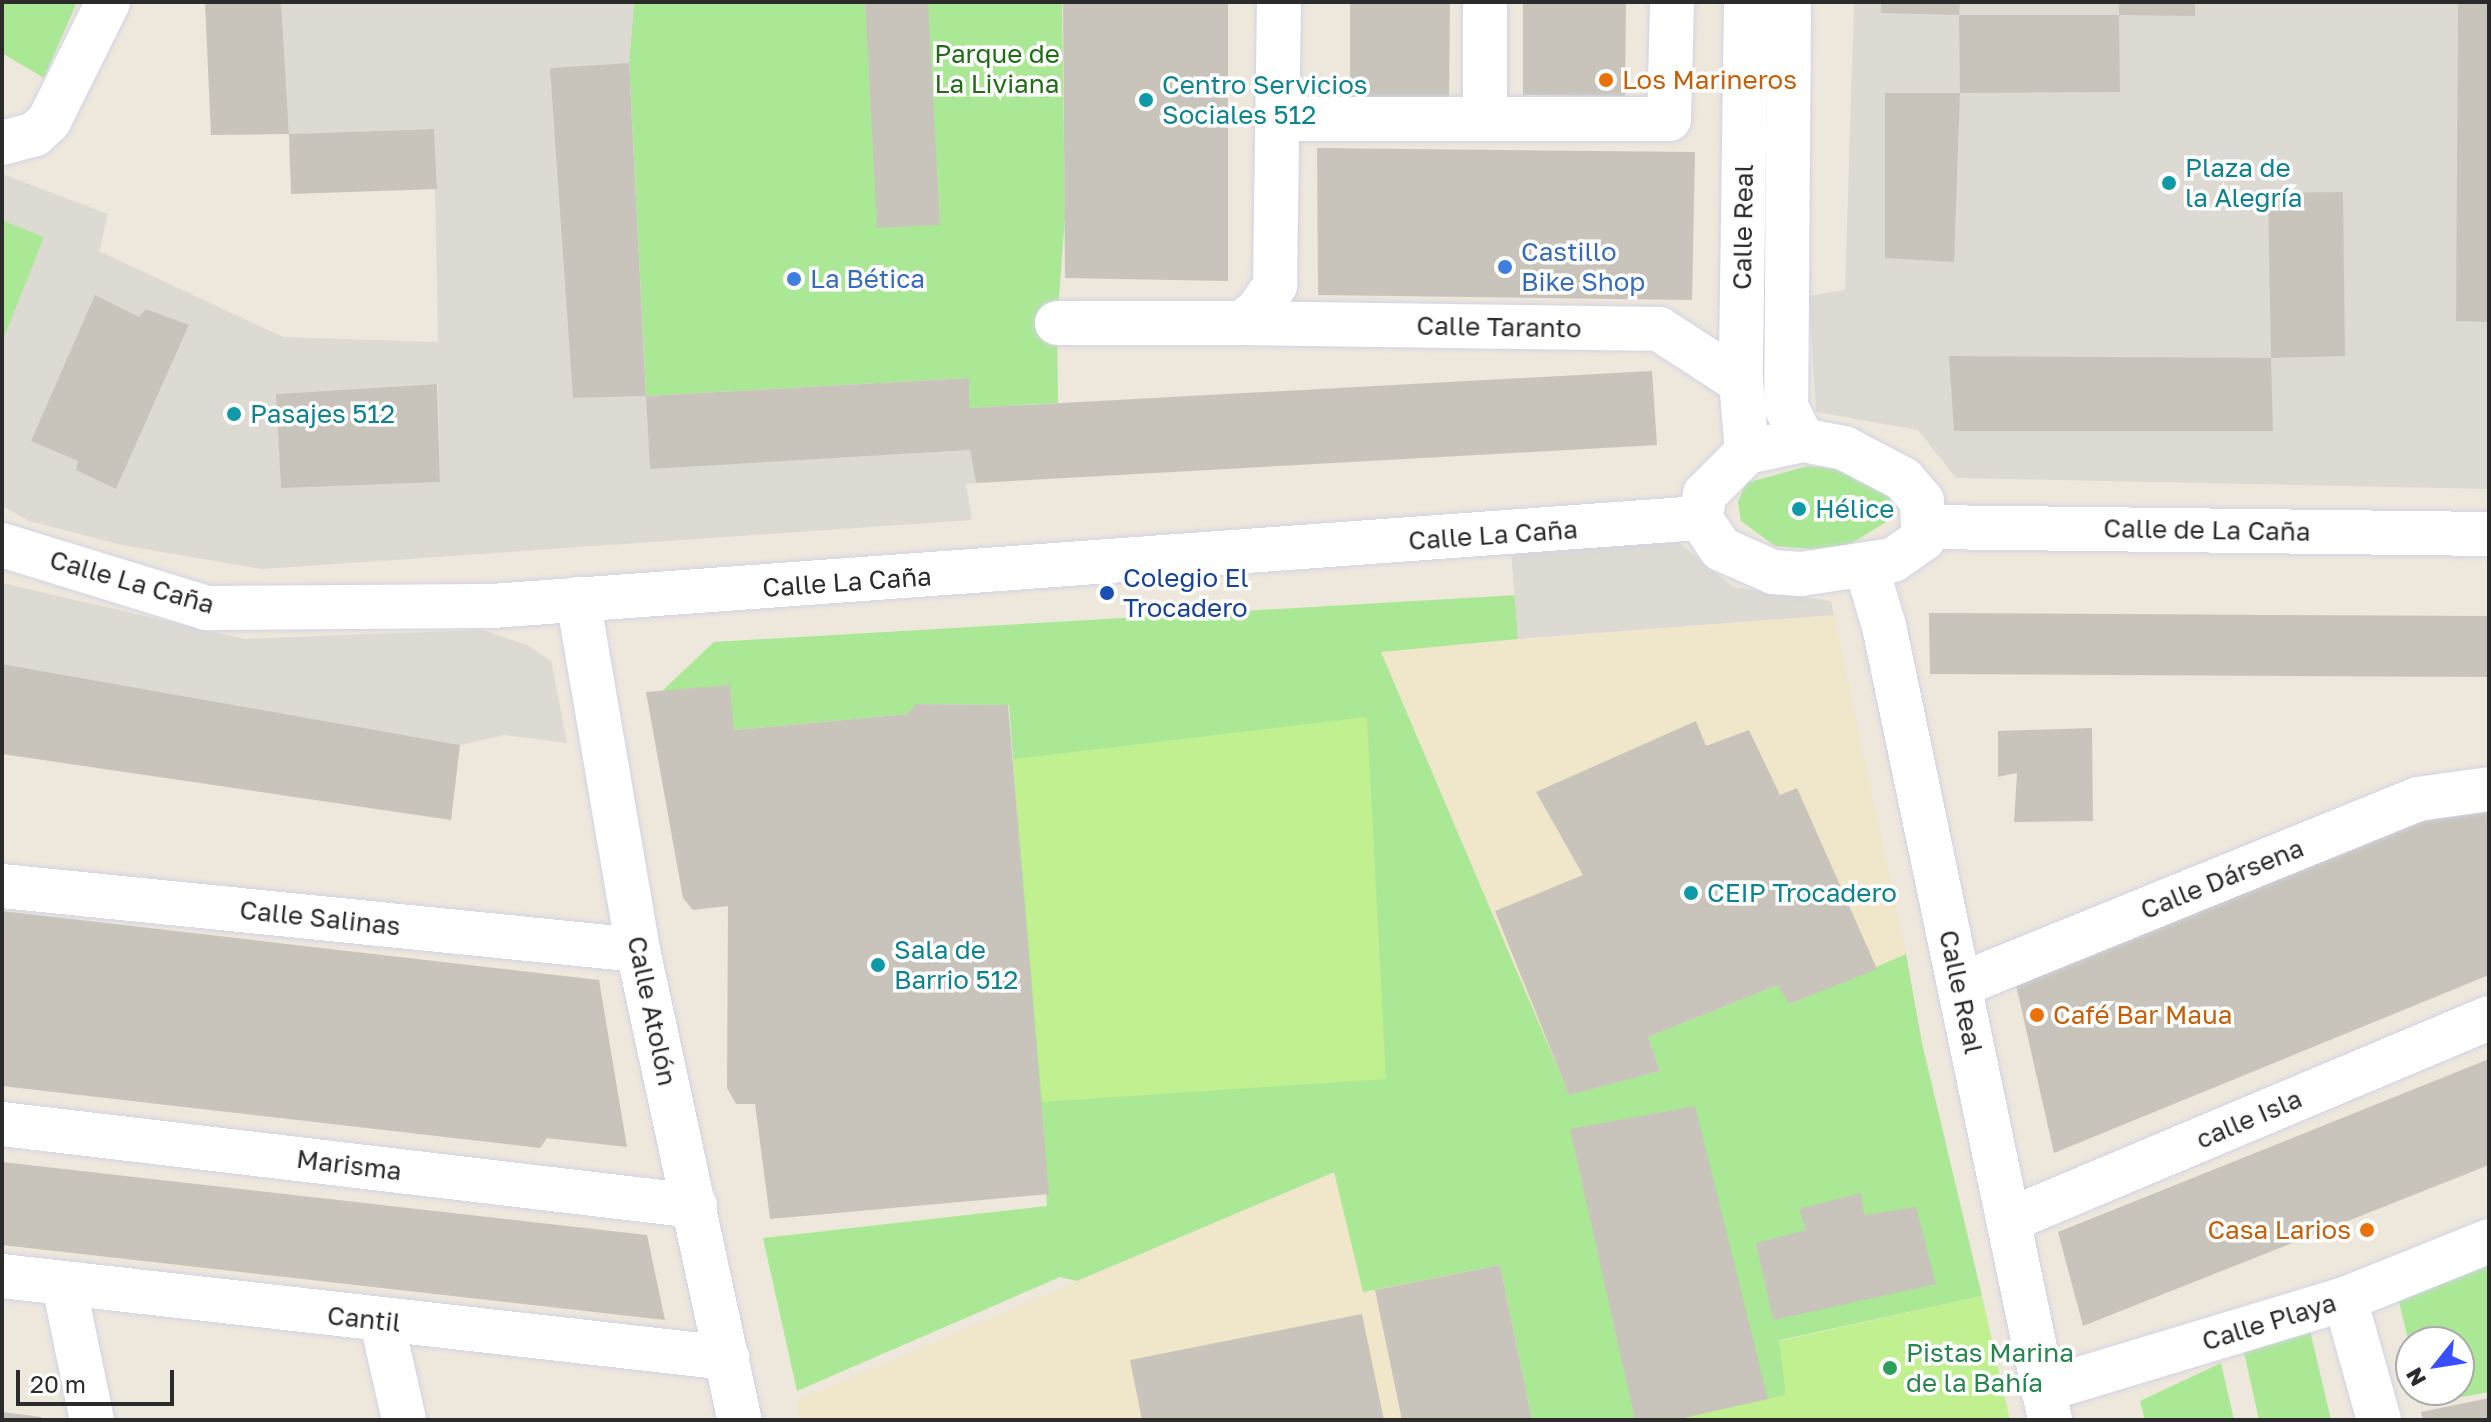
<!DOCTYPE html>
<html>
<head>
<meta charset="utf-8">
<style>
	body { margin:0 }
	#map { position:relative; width:2491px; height:1422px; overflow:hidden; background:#eee7dc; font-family:"Golos Text",sans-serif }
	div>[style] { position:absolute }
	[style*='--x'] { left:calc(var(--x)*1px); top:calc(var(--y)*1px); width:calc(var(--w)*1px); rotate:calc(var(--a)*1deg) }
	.education>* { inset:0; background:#f0e6ca }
	.green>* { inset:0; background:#abe895 }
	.pitch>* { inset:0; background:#c0f090 }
	.plaza>* { inset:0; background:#dddad3 }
	.building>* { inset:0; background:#c9c4bb }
	.roads { filter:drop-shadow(0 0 2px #d1d3e4) drop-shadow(0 0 2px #d1d3e4) }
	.street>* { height:44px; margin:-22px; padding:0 22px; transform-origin:22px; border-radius:22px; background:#fff }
	.secondary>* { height:44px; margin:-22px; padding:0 22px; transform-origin:22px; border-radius:22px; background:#fff }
	.dots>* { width:22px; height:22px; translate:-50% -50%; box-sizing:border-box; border:4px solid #fff; border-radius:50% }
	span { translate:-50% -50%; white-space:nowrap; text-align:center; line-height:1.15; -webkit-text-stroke:7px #fff; paint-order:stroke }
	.park-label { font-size:26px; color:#216d15 }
	.food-label { font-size:26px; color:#c56008 }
	.left { translate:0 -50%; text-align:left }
	.right { translate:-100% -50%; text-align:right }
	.culture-label { font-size:26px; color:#0d838f }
	.street-label { font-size:26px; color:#2b2b2b }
	.shop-label { font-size:26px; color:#366cbe }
	.transit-label { font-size:26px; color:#164399 }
	.leisure-label { font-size:26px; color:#27864d }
	.frame { position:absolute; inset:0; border:4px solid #2b2b2b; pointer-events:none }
	.north { position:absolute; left:2395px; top:1326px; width:80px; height:80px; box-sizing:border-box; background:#fff; border:2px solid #aaa; border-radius:50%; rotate:240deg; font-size:22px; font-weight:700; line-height:32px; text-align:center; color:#2b2b2b }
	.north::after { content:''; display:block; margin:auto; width:28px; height:36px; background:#374fff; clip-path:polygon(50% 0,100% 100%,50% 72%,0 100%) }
	.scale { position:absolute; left:16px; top:1370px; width:158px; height:36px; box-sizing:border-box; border:4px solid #2b2b2b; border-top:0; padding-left:10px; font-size:24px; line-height:28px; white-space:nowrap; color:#2b2b2b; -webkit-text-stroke:6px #fff; paint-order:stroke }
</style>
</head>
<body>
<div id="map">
	<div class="education">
		<i style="clip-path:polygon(1834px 615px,1906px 954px,1789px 1004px,1648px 1037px,1660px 1071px,1569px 1095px,1381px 651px)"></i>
		<i style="clip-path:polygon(1335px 1172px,1500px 1265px,1532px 1420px,800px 1420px,797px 1401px)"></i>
	</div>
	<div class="green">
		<i style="clip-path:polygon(2px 2px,77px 2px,44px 78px,2px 53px)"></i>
		<i style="clip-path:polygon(634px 2px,865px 2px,878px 228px,928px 2px,1062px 2px,1065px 217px,1057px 323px,1058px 403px,969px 408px,969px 378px,646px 396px,629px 63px)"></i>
		<i style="clip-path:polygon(2px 220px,45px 237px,2px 343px)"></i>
		<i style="clip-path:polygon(1808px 466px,1843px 470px,1890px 496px,1891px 519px,1847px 546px,1811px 549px,1775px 546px,1741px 521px,1738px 502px,1746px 483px)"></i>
		<i style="clip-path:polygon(1517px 595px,1518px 639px,1381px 652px,1569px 1094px,1660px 1071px,1648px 1037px,1778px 985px,1790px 1004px,1906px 954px,1922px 1043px,1982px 1296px,1780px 1340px,1786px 1395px,1675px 1420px,1532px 1420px,1500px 1265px,1363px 1292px,1334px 1172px,1077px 1281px,1060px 1277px,797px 1391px,763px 1238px,1047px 1206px,1009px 705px,917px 704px,908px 714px,734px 730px,662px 691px,714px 642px)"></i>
		<i style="clip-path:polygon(2489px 1252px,2489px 1392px,2423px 1404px,2420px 1390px,2459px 1390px,2459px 1342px,2411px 1342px,2411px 1352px,2397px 1293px)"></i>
		<i style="clip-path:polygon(2308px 1322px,2331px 1420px,2259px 1420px,2244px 1352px)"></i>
		<i style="clip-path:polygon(2221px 1363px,2234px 1420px,2145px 1420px,2140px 1401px)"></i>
	</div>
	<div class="pitch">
		<i style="clip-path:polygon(1367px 717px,1386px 1079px,1042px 1102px,1013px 759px)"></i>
		<i style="clip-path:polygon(1982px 1296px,2010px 1420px,1675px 1420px,1786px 1395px,1779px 1341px)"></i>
	</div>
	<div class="plaza">
		<i style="clip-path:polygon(evenodd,281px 2px,634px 2px,629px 63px,650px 468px,970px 450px,976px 483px,966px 484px,972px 520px,262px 569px,122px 545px,29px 521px,2px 506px,2px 343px,44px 237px,2px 220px,2px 174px,108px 214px,99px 251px,283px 337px,438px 342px,434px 129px,289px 134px,281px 2px,95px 295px,139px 317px,146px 309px,189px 326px,116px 489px,77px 470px,95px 295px,281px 2px,438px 384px,440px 482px,281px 487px,277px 394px,438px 384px)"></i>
		<i style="clip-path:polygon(1854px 2px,2489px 2px,2489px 489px,1956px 478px,1918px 430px,1816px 412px,1809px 296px,1845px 290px)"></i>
		<i style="clip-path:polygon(1678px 542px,1733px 587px,1831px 601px,1834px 615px,1518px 639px,1511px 551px)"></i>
		<i style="clip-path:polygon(2px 583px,244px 639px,483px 630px,529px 646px,551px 661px,567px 743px,504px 735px,460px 745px,2px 664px)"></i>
	</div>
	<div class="building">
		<i style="clip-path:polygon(205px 2px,281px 2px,289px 134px,211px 135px)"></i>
		<i style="clip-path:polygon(865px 2px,928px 2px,940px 225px,877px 228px)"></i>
		<i style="clip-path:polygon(1063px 2px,1228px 2px,1228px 281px,1065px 278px)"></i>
		<i style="clip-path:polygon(1350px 2px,1450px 2px,1449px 101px,1350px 101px)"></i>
		<i style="clip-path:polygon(1523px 2px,1626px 2px,1625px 96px,1523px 95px)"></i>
		<i style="clip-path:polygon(1881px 2px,1960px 2px,1959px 15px,1881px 13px)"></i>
		<i style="clip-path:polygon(2119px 2px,2195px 2px,2195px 16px,2119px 15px,2120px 92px,1960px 93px,1959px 15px,2119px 15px)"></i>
		<i style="clip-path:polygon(2458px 2px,2489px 2px,2489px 322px,2456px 321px)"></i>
		<i style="clip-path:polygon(629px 63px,646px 396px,573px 398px,550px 68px)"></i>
		<i style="clip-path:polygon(1885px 93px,1960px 93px,1954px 262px,1885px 258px)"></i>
		<i style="clip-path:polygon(434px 129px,437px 189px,291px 194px,289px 134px)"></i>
		<i style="clip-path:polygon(1317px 148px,1695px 152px,1692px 300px,1318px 295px)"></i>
		<i style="clip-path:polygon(2343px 192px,2345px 356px,2271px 358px,2268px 193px)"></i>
		<i style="clip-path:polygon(95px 295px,139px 317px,146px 309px,189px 325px,116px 489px,76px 470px,78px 461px,31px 441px)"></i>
		<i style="clip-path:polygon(1949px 356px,2271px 358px,2273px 431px,1954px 431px)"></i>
		<i style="clip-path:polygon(1652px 371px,1657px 445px,976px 483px,970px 450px,650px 469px,646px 396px,969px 378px,969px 408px)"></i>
		<i style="clip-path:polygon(437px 384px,440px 482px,281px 488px,276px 394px)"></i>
		<i style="clip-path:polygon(1929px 613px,2489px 616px,2489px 677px,1930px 674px)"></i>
		<i style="clip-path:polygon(2px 664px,460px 745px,451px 820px,2px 754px)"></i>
		<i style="clip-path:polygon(730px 685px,734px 730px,908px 714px,916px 704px,1008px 705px,1049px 1194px,770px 1219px,755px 1104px,736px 1104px,727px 1088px,728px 906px,693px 910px,683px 898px,646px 692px)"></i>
		<i style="clip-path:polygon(1696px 721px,1706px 746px,1749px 730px,1780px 795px,1797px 788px,1877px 969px,1789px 1004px,1778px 985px,1648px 1037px,1660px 1071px,1569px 1095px,1495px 911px,1583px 875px,1536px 792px)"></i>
		<i style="clip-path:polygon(2092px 728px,2093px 821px,2014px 822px,2017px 773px,1998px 777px,1998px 731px)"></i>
		<i style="clip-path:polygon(2489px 807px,2489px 975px,2054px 1153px,2016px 985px,2456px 808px)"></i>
		<i style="clip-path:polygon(2px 911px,599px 980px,627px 1147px,547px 1138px,540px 1148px,2px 1086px)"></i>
		<i style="clip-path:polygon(2489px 1059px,2489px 1165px,2083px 1326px,2058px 1232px)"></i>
		<i style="clip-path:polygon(1695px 1106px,1768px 1399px,1675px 1420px,1635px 1420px,1570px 1129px)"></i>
		<i style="clip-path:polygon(2px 1162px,647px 1235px,665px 1320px,2px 1245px)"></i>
		<i style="clip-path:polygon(1861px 1193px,1864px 1215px,1916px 1207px,1936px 1284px,1773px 1320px,1756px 1243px,1806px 1230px,1799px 1209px)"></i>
		<i style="clip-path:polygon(1500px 1265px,1532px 1420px,1402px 1420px,1375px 1290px)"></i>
		<i style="clip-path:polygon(1362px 1314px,1384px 1420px,1142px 1420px,1130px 1360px)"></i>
		<i style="clip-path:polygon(2489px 1398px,2489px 1420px,2423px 1420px,2421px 1412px)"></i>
		<i style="clip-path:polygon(2px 1412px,41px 1417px,42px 1420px,2px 1420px)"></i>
	</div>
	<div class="roads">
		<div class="street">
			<i style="--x:1485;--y:117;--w:115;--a:-90"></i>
			<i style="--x:1278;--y:119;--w:391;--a:0"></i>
			<i style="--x:1669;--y:119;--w:117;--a:-88.5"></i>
			<i style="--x:2;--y:143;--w:34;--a:-15"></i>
			<i style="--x:35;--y:134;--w:19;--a:-43"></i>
			<i style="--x:49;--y:121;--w:133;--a:-63.6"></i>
			<i style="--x:1057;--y:323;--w:185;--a:0"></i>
			<i style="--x:1242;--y:323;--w:19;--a:-39"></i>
			<i style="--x:1257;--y:311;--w:32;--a:-55"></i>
			<i style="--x:1275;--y:285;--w:283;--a:-89.2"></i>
			<i style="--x:1242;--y:323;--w:417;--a:0.8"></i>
			<i style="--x:1659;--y:329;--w:98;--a:32.9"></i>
			<i style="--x:2;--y:886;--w:639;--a:5.75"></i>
			<i style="--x:1960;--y:985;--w:494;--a:-22.1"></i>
			<i style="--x:2418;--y:799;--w:72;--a:-8"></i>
			<i style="--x:2;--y:1124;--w:698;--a:6.75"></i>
			<i style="--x:2009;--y:1220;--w:521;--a:-22.82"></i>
			<i style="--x:2;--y:1276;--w:730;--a:6.45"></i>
			<i style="--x:64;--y:1285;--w:138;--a:78.3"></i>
			<i style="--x:2345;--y:1299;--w:126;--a:74.3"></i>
			<i style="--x:382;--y:1322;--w:100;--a:77.3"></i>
			<i style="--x:2043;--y:1390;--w:315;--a:-16.8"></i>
			<i style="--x:2345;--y:1299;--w:155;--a:-21.9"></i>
		</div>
		<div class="secondary">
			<i style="--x:1746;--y:2;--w:380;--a:90.8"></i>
			<i style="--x:1741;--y:382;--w:70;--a:85.1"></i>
			<i style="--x:1789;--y:2;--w:405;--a:90.4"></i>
			<i style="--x:1786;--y:407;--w:37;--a:63"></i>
			<i style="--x:1803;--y:440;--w:42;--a:11"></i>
			<i style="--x:1844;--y:448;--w:67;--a:27.7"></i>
			<i style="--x:1903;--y:479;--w:29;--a:49"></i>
			<i style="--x:1922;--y:501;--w:38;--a:88"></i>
			<i style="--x:1923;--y:539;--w:37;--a:145"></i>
			<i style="--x:1893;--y:560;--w:93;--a:171.3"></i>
			<i style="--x:1801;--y:574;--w:28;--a:-176"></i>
			<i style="--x:1773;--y:572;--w:57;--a:-156.1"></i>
			<i style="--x:1721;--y:549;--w:37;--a:-124"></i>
			<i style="--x:1700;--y:518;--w:25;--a:-78"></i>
			<i style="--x:1705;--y:494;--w:59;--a:-45"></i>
			<i style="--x:1747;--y:452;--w:57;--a:-12.1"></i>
			<i style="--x:1926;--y:527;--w:563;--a:0.71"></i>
			<i style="--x:2;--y:545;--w:214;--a:17.1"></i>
			<i style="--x:207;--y:608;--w:285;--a:-0.4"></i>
			<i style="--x:492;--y:606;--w:1211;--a:-4.17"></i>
			<i style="--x:1866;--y:566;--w:63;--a:73.3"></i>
			<i style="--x:1884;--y:626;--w:811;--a:78.19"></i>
			<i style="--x:578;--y:599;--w:356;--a:80.3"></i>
			<i style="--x:638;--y:950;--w:481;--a:77.8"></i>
		</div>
	</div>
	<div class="dots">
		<i style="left:1606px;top:80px;background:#e8710a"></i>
		<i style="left:1146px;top:100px;background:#0f9aa8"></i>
		<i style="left:2169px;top:183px;background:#0f9aa8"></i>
		<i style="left:1505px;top:267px;background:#3f7fe0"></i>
		<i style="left:794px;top:279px;background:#3f7fe0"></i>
		<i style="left:234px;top:414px;background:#0f9aa8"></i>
		<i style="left:1799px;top:509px;background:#0f9aa8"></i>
		<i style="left:1107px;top:593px;background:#1a4fb4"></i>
		<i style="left:1691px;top:893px;background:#0f9aa8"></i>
		<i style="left:878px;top:965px;background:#0f9aa8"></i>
		<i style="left:2037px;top:1015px;background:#e8710a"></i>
		<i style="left:2367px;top:1230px;background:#e8710a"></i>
		<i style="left:1890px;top:1368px;background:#2e9e5b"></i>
	</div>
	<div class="park-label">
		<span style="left:997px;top:69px">Parque de<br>La Liviana</span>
	</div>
	<div class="food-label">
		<span class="left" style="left:1622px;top:80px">Los Marineros</span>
		<span class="left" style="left:2053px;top:1015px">Café Bar Maua</span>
		<span class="right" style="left:2351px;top:1230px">Casa Larios</span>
	</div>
	<div class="culture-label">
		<span class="left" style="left:1162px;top:100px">Centro Servicios<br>Sociales 512</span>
		<span class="left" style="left:2185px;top:183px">Plaza de<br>la Alegría</span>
		<span class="left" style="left:250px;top:414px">Pasajes 512</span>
		<span class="left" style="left:1815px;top:509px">Hélice</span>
		<span class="left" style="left:1707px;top:893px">CEIP Trocadero</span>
		<span class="left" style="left:894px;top:965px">Sala de<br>Barrio 512</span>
	</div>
	<div class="street-label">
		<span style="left:1743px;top:227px;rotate:-89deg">Calle Real</span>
		<span style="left:1499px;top:327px;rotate:1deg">Calle Taranto</span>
		<span style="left:2207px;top:530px;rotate:1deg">Calle de La Caña</span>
		<span style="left:1493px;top:535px;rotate:-4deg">Calle La Caña</span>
		<span style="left:132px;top:582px;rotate:16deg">Calle La Caña</span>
		<span style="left:847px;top:582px;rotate:-4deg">Calle La Caña</span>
		<span style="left:2222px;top:879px;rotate:-22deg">Calle Dársena</span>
		<span style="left:320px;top:918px;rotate:6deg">Calle Salinas</span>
		<span style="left:1961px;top:992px;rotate:78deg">Calle Real</span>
		<span style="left:652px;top:1011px;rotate:78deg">Calle Atolón</span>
		<span style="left:2249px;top:1119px;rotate:-23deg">calle Isla</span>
		<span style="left:349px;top:1165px;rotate:7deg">Marisma</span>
		<span style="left:364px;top:1319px;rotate:6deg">Cantil</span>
		<span style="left:2269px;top:1322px;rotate:-17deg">Calle Playa</span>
	</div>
	<div class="shop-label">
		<span class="left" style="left:1521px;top:267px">Castillo<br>Bike Shop</span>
		<span class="left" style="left:810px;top:279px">La Bética</span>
	</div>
	<div class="transit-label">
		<span class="left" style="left:1123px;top:593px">Colegio El<br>Trocadero</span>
	</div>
	<div class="leisure-label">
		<span class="left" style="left:1906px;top:1368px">Pistas Marina<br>de la Bahía</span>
	</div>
	<div class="frame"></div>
	<div class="north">N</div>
	<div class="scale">20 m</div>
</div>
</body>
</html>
